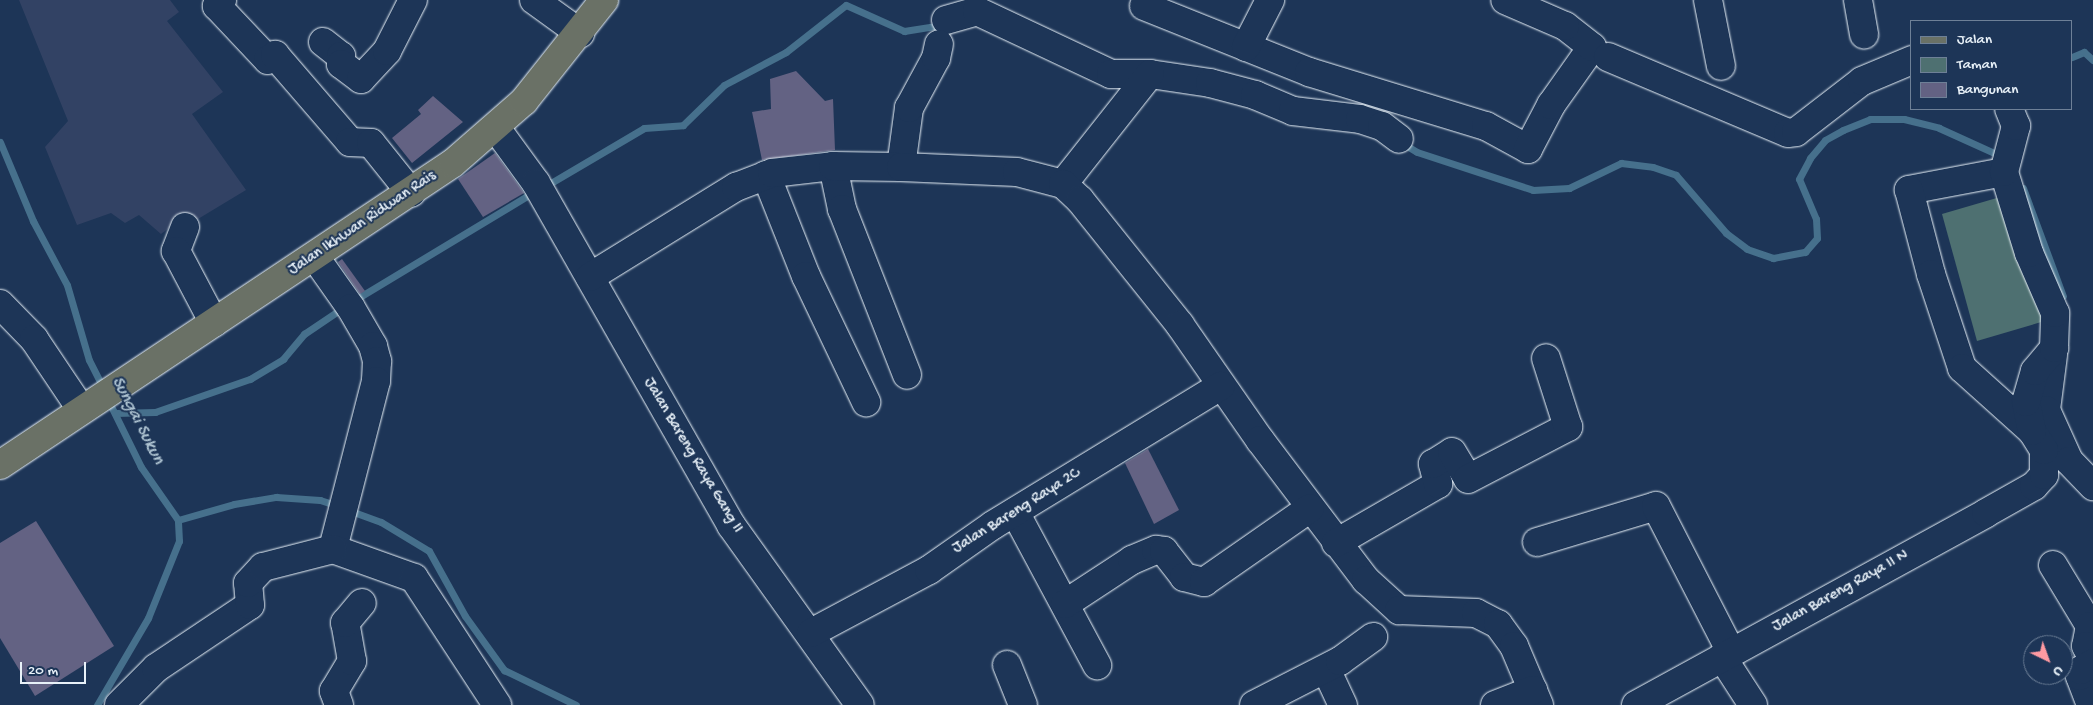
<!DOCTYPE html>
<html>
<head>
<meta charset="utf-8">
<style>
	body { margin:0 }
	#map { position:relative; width:2093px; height:705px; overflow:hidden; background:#1d3557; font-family:"Gochi Hand",sans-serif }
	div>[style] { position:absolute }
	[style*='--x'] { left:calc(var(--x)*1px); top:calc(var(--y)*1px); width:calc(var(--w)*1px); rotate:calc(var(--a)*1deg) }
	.built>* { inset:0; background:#324264 }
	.green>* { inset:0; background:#4e7071 }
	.stream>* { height:7px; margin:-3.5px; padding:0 3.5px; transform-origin:3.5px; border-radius:3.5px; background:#46708c }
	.building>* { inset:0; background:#636283 }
	.roads { filter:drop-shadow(0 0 1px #e8f1f8) drop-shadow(0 0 1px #e8f1f8) }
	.minor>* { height:28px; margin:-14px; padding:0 14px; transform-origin:14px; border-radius:14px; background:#1d3557 }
	.major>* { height:28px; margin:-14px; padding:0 14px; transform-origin:14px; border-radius:14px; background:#6a7166 }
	span { translate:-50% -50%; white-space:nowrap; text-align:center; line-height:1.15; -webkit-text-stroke:4px #1d3557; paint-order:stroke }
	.street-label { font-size:16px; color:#e8f1f8 }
	.water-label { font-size:18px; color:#afc4d2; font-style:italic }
	.legend { position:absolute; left:1910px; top:20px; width:162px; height:90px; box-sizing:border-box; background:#1d3557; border:1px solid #6e8097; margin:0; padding:6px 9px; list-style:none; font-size:15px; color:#e8f1f8 }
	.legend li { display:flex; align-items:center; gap:10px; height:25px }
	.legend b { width:25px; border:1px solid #6e8097 }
	.north { position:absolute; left:2023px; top:635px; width:50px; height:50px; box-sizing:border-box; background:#1d3557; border:1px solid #6e8097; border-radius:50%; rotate:138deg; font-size:14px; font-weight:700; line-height:20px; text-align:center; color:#e8f1f8 }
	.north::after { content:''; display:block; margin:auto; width:18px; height:22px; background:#ff9aa2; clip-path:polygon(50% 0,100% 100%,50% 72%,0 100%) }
	.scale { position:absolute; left:20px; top:662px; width:66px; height:22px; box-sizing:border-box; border:2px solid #e8f1f8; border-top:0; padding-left:6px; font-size:15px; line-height:18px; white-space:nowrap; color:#e8f1f8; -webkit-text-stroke:4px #1d3557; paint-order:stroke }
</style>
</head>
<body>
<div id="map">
	<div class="built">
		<i style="clip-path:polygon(19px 0,170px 0,179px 12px,167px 21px,223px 92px,192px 114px,246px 190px,198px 219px,181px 219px,161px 234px,139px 215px,125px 223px,111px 213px,77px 225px,45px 147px,68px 121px)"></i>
	</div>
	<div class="green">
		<i style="clip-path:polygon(2007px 195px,2048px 320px,1977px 341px,1942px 214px)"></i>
	</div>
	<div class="stream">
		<i style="--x:2072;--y:57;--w:13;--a:-23"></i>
		<i style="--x:2084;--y:52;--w:12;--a:42"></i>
		<i style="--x:0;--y:142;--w:86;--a:67.3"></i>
		<i style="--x:33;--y:221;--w:72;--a:62"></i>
		<i style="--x:67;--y:285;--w:78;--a:73.7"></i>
		<i style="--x:89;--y:360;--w:34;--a:63"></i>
		<i style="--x:1402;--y:143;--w:17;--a:31"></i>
		<i style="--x:1417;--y:152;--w:122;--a:18.1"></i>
		<i style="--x:1533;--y:190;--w:36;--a:-3"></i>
		<i style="--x:1569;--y:188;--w:58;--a:-25.7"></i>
		<i style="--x:1621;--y:163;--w:32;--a:7"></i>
		<i style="--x:1653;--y:167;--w:24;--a:19"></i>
		<i style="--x:1676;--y:175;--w:77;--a:49.2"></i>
		<i style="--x:1726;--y:233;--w:26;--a:37"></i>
		<i style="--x:1747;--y:249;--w:28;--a:19"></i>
		<i style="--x:1773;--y:258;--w:33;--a:-11"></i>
		<i style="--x:1805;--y:252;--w:18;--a:-49"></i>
		<i style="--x:1817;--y:238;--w:19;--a:-93"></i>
		<i style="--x:1816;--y:219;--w:43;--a:-113"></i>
		<i style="--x:1799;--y:179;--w:24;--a:-62"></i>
		<i style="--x:1810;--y:158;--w:23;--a:-50"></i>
		<i style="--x:1825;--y:140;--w:21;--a:-29"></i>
		<i style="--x:1843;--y:130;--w:29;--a:-22"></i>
		<i style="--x:1870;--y:119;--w:34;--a:0"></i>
		<i style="--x:1904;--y:119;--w:36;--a:14"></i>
		<i style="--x:1939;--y:128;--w:70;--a:24.4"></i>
		<i style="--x:544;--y:187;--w:116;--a:-30.5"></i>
		<i style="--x:644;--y:128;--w:39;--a:-4"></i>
		<i style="--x:683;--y:125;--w:57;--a:-44.3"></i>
		<i style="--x:724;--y:85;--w:70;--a:-28"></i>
		<i style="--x:786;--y:52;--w:76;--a:-38.1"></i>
		<i style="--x:846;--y:5;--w:64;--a:24.1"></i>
		<i style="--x:904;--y:31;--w:39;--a:-9"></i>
		<i style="--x:2023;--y:188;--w:115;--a:69.7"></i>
		<i style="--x:353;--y:301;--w:211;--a:-31.1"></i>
		<i style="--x:115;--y:413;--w:40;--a:-1.4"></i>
		<i style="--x:155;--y:412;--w:101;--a:-19.2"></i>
		<i style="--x:250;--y:379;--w:39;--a:-31"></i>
		<i style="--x:283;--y:359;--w:33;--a:-50"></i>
		<i style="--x:304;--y:334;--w:48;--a:-34"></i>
		<i style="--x:348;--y:510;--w:35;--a:20"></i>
		<i style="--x:381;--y:522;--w:56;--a:31.1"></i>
		<i style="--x:429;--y:551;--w:74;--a:61"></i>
		<i style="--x:465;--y:616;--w:67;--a:54.2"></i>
		<i style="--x:504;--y:670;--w:80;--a:25.9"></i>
		<i style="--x:178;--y:520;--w:58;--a:-15.9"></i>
		<i style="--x:234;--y:504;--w:43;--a:-9.5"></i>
		<i style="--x:276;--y:497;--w:44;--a:3.9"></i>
		<i style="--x:320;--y:500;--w:19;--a:18"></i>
		<i style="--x:97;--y:705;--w:101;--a:-59.6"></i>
		<i style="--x:148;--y:618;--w:83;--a:-68.1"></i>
		<i style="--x:179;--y:541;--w:21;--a:-93"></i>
		<i style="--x:178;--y:520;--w:65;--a:-124.9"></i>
		<i style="--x:141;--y:467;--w:75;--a:-116.2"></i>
	</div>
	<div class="building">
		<i style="clip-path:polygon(796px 71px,825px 101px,833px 99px,835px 150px,762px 160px,752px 112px,771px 109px,770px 79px)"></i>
		<i style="clip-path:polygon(433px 96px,463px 122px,412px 163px,392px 138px,421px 114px,418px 110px)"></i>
		<i style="clip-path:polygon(495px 153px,524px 193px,483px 217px,458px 179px)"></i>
		<i style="clip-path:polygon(342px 259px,365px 291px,360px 294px,338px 262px)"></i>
		<i style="clip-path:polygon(1148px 449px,1179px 510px,1154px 524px,1125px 463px)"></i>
		<i style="clip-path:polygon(36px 521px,114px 646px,35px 696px,0 638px,0 543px)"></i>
	</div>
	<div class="roads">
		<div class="minor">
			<i style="--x:222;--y:0;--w:8;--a:130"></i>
			<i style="--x:217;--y:6;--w:74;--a:46.6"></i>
			<i style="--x:268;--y:60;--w:9;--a:-36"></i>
			<i style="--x:275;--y:55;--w:115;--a:49.2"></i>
			<i style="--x:350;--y:142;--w:21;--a:3"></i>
			<i style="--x:371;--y:143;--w:64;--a:51.3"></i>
			<i style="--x:534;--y:0;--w:57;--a:35.7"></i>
			<i style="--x:1708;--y:0;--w:67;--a:78.9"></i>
			<i style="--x:1858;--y:0;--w:35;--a:80"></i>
			<i style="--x:1144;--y:6;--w:178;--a:21.8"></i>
			<i style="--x:1309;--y:72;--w:185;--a:17"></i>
			<i style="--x:1486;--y:126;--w:48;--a:28.7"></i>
			<i style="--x:1528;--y:149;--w:50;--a:-62.4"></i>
			<i style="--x:1551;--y:105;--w:71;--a:-54.7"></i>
			<i style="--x:1592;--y:47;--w:34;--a:-142"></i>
			<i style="--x:1565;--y:26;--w:65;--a:-156.6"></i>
			<i style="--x:946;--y:20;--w:32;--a:-16"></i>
			<i style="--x:977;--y:11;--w:148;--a:25.2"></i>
			<i style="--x:1111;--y:74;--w:39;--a:0"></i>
			<i style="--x:1150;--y:74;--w:61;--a:8.5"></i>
			<i style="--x:1210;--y:83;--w:47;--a:14.9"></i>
			<i style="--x:1255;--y:95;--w:41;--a:22.8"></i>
			<i style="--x:1293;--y:111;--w:67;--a:6.8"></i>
			<i style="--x:1360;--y:119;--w:23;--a:18"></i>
			<i style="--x:1382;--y:126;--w:21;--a:37"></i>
			<i style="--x:323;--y:42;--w:23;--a:38"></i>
			<i style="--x:341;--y:56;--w:8;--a:90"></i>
			<i style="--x:341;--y:64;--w:25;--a:37"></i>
			<i style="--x:361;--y:79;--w:38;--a:-47"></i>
			<i style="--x:387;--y:51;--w:57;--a:-63"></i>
			<i style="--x:1246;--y:47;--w:53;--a:-62.9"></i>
			<i style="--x:1608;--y:57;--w:195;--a:22.9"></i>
			<i style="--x:1788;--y:133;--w:8;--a:-7"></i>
			<i style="--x:1796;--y:132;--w:83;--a:-37.7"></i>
			<i style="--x:1862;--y:81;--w:54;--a:-22.8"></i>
			<i style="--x:496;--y:128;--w:68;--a:54"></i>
			<i style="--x:536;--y:183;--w:394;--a:60.3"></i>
			<i style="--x:731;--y:525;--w:221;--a:54.4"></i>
			<i style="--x:833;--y:166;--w:44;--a:78.2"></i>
			<i style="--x:842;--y:209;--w:178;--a:68.6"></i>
			<i style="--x:901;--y:167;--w:60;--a:-82.3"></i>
			<i style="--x:909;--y:108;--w:57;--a:-61.6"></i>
			<i style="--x:936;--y:58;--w:14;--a:-78"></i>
			<i style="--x:2004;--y:172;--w:97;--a:169.3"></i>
			<i style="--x:1909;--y:190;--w:87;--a:75.3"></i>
			<i style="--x:1931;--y:274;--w:99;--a:71.7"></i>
			<i style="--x:1962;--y:368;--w:94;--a:42"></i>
			<i style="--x:766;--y:175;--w:109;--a:68.4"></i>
			<i style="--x:806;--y:276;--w:140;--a:64.5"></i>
			<i style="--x:1063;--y:184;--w:140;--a:-51.7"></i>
			<i style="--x:185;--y:227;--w:26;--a:111"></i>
			<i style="--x:176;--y:251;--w:81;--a:62.2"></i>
			<i style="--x:315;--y:257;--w:62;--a:54.8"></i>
			<i style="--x:351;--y:308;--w:44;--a:59.9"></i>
			<i style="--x:373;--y:346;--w:16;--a:75"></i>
			<i style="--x:377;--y:361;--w:20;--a:93"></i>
			<i style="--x:376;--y:381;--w:173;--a:104.4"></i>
			<i style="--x:333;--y:549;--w:86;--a:19.7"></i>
			<i style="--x:414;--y:578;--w:152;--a:56.8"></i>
			<i style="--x:590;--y:277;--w:172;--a:-31.7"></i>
			<i style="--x:736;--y:187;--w:39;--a:-21"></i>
			<i style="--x:772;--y:173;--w:61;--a:-6.5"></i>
			<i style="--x:833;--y:166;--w:68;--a:0.8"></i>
			<i style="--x:901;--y:167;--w:116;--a:2.5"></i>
			<i style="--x:1017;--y:172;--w:48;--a:14.6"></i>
			<i style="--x:1063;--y:184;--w:23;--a:43"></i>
			<i style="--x:1080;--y:200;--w:160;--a:51.3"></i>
			<i style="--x:1180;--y:325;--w:140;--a:55.2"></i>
			<i style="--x:1260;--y:440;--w:176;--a:52.9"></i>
			<i style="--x:1366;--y:580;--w:45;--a:42.3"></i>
			<i style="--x:1399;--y:610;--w:77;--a:2.2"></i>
			<i style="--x:1476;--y:613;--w:25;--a:27"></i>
			<i style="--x:1498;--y:624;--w:27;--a:54"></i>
			<i style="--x:1514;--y:646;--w:64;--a:67"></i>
			<i style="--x:0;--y:304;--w:49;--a:45.8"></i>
			<i style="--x:34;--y:339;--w:84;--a:56.1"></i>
			<i style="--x:2053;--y:355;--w:55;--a:97.3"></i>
			<i style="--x:2046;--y:410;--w:56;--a:65.7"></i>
			<i style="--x:2069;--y:461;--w:35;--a:46"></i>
			<i style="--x:1015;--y:512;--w:174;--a:61.8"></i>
			<i style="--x:1537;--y:542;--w:124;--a:-16.8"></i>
			<i style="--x:1656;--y:506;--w:164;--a:62.8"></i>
			<i style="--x:1336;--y:543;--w:118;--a:-30"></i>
			<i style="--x:1438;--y:484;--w:21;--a:-104"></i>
			<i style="--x:1433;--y:464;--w:22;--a:-32"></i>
			<i style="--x:1452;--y:452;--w:31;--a:59"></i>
			<i style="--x:1468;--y:479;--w:113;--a:-27.5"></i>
			<i style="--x:1568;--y:427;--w:72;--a:-107.7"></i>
			<i style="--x:2053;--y:565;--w:71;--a:58.8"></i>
			<i style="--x:2090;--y:626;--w:20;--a:101"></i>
			<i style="--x:2086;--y:646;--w:15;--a:62"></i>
			<i style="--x:1065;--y:604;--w:80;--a:-33.3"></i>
			<i style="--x:1132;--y:560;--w:26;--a:-23"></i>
			<i style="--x:1156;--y:550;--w:8;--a:7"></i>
			<i style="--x:1164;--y:551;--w:33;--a:52"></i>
			<i style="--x:1184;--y:577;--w:21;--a:14"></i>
			<i style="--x:1204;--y:582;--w:129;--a:-34.9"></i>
			<i style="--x:811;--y:633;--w:134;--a:-28.1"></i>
			<i style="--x:929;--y:570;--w:78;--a:-35.1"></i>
			<i style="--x:993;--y:525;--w:267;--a:-31.4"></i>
			<i style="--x:1722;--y:657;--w:57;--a:57.1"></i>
			<i style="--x:1007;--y:665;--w:43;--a:68.2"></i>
			<i style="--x:1326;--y:669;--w:40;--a:65"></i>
			<i style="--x:119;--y:705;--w:52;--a:-45"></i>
			<i style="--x:156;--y:668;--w:113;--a:-33.8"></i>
			<i style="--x:250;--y:605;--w:22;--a:-95"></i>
			<i style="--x:248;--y:583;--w:22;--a:-47"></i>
			<i style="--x:263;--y:567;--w:72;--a:-14.4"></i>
			<i style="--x:339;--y:705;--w:15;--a:-110"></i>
			<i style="--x:334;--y:691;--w:35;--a:-59"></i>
			<i style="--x:352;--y:661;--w:39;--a:-100"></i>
			<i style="--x:345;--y:623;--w:26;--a:-50"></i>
			<i style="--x:1254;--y:705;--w:97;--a:-27.1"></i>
			<i style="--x:1340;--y:661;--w:41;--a:-36"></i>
			<i style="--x:1495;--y:705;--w:41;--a:-21.5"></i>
			<i style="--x:1636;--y:705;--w:399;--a:-28.7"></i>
			<i style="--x:1986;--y:513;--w:55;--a:-29.4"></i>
			<i style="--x:2034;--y:486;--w:15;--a:-48"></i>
			<i style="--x:2044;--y:475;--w:25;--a:-90"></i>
			<i style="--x:2044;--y:450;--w:22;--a:-122"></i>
			<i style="--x:2032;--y:431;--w:30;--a:-102"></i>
			<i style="--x:2026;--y:402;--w:32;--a:-74"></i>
			<i style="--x:2035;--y:371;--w:30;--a:-50"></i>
			<i style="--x:2054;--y:348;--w:35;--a:-88"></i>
			<i style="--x:2055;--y:313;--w:65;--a:-113.4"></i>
			<i style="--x:2029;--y:253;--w:85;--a:-107.2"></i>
			<i style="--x:2004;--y:172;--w:48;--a:-75.4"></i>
			<i style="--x:2016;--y:126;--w:18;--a:-112"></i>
			<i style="--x:2091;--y:705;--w:31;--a:-111"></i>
			<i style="--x:2080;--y:676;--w:6;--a:-81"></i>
			<i style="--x:2081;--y:670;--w:14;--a:-30"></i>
		</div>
		<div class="major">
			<i style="--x:0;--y:465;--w:544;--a:-33.69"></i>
			<i style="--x:453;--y:163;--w:94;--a:-41.1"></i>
			<i style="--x:524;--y:101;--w:129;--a:-51.6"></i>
		</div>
	</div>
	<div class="street-label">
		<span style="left:363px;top:224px;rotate:-34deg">Jalan Ikhwan Ridwan Rais</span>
		<span style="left:692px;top:456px;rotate:59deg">Jalan Bareng Raya Gang II</span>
		<span style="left:1017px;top:512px;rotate:-32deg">Jalan Bareng Raya 2C</span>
		<span style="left:1841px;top:592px;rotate:-29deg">Jalan Bareng Raya II N</span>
	</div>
	<div class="water-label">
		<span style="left:137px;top:421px;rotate:63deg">Sungai Sukun</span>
	</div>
	<ul class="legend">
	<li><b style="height:6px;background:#6a7166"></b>Jalan</li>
	<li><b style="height:14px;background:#4e7071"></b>Taman</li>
	<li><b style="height:14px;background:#636283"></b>Bangunan</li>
	</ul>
	<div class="north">U</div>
	<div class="scale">20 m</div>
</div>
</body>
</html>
